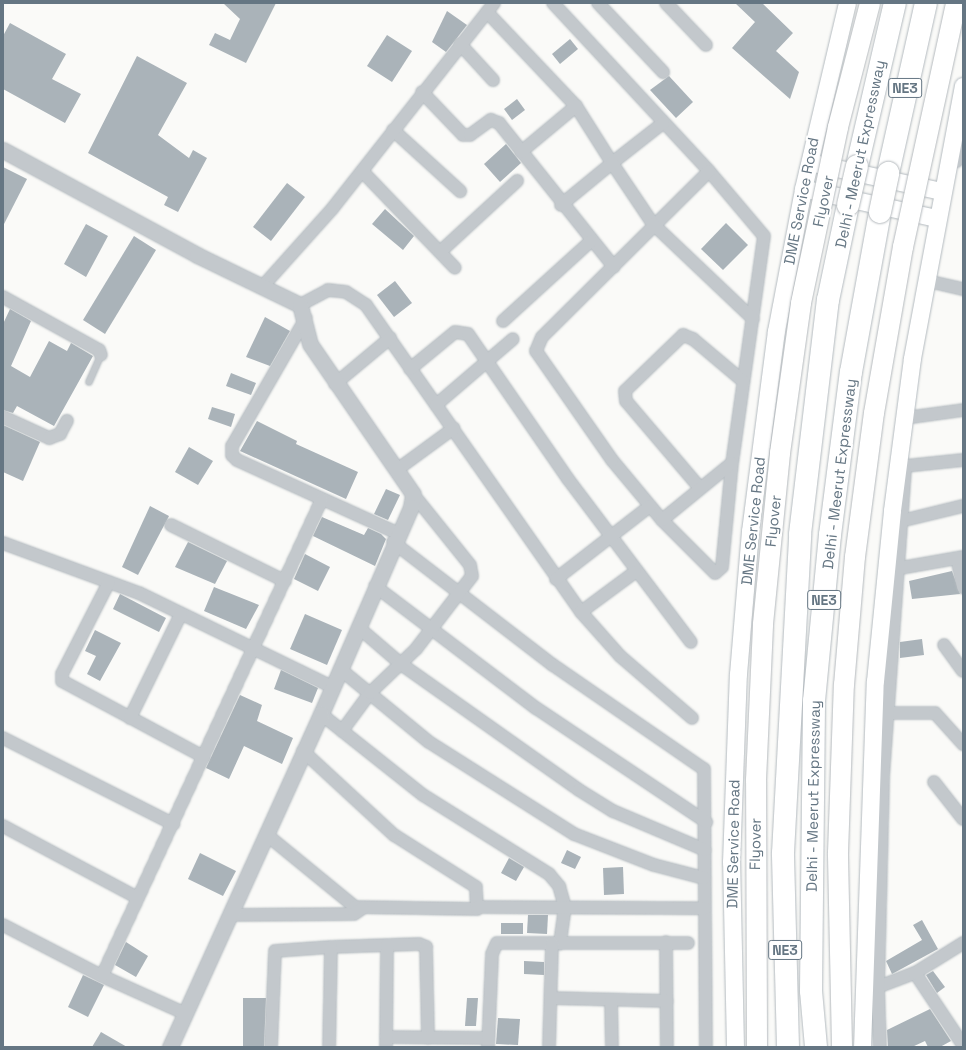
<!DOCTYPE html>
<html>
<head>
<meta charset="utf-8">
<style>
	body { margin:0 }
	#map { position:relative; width:966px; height:1050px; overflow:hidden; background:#fafaf8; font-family:"Space Grotesk",sans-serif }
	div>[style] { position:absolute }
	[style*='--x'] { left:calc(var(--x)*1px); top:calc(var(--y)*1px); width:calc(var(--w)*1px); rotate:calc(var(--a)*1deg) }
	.building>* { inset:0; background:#aab3b9 }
	.roads { filter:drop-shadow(0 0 1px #b3babf) drop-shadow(0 0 1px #b3babf) }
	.service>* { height:6px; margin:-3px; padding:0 3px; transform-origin:3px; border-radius:3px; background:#c3c8cc }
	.minor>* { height:12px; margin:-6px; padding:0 6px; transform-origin:6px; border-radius:6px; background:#c3c8cc }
	.tertiary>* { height:15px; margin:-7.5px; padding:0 7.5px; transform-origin:7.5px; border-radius:7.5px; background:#c3c8cc }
	.secondary>* { height:17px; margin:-8.5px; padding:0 8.5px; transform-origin:8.5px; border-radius:8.5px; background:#fff }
	.motorway>* { height:22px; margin:-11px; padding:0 11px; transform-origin:11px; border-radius:11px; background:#fff }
	.bridges { filter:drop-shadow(0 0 1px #b4b9bd) drop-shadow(0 0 1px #b4b9bd) }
	.trunk-bridge>* { height:20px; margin:-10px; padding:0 10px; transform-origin:10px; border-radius:10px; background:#fff }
	.motorway-bridge>* { height:22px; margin:-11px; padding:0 11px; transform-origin:11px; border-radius:11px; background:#fff }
	span { translate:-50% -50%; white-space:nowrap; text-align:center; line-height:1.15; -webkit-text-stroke:4px #fff; paint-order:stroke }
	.shield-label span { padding:1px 3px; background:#fff; border:1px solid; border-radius:3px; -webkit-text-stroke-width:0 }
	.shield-label { font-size:14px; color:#657683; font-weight:700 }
	.street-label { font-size:15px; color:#657683 }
	.frame { position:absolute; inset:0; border:4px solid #657683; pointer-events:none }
</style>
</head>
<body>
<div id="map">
	<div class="building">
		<i style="clip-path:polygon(223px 3px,276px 3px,246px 63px,209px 45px,215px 33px,230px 40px,240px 19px)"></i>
		<i style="clip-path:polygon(735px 3px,762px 3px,793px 33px,776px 51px,799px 72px,790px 99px,732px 48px,755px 22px)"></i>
		<i style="clip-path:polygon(447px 11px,467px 25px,446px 52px,432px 42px)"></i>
		<i style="clip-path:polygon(10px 23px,66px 54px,52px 79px,81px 94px,65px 123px,3px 89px,3px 36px)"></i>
		<i style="clip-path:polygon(387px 35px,412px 51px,392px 82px,367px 66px)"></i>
		<i style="clip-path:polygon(570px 39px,578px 49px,560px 64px,552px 54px)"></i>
		<i style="clip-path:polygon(137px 56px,187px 83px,158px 135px,189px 158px,193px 150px,207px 158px,178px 212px,164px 205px,168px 197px,88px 153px)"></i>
		<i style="clip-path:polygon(669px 76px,693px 102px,676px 118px,650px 90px)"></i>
		<i style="clip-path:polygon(517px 99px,525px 110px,512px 120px,504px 109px)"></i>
		<i style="clip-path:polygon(506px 144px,521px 163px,500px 182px,484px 164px)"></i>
		<i style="clip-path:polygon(3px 167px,27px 179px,3px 226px)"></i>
		<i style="clip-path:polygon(287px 183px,305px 197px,271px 241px,253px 227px)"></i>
		<i style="clip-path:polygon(385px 209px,414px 236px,403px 250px,372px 224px)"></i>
		<i style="clip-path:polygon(726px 223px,748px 245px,723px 270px,701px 249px)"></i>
		<i style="clip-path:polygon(86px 224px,108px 236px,86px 277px,64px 264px)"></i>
		<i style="clip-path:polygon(134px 236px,156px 250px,105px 334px,83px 320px)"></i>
		<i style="clip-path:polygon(395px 281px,412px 303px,394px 317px,377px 295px)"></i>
		<i style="clip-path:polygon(10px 309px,31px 321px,11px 366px,30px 377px,49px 341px,67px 351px,71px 343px,93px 356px,54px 426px,17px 406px,13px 413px,3px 410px,3px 324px)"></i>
		<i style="clip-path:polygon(265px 317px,290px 331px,270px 366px,246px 357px)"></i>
		<i style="clip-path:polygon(231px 373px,256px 383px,251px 395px,226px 386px)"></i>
		<i style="clip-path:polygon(212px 407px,235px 414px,231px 427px,208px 419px)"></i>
		<i style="clip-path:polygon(257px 421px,297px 441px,296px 444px,358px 472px,346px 499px,240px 451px)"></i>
		<i style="clip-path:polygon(3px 425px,40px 442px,23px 481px,3px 472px)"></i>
		<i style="clip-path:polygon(189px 447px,213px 461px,198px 485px,175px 472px)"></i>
		<i style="clip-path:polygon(386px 489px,400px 495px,388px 520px,374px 514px)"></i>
		<i style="clip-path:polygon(150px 506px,169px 516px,138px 575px,122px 567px)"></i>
		<i style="clip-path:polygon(322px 517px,364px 535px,368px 528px,381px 534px,386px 539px,375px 566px,313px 536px)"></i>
		<i style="clip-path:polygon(188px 542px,227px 561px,215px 584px,175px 567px)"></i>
		<i style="clip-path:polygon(305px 554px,330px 567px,318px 591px,294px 579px)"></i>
		<i style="clip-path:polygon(952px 571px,960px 594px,912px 599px,909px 581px)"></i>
		<i style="clip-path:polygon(214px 587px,259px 605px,246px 629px,204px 611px)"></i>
		<i style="clip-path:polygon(120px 594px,166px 618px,159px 632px,113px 609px)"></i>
		<i style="clip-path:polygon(305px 614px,342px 630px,327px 665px,290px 649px)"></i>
		<i style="clip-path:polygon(95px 630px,121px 643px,100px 681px,87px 674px,96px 656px,85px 651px)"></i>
		<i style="clip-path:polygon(922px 639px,924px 655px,900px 658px,900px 642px)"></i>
		<i style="clip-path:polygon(281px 670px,318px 688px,312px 703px,274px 689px)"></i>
		<i style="clip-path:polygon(240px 695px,262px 705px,257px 721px,293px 738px,282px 764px,244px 746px,229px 779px,206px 768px)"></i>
		<i style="clip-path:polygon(567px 850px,581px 857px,575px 869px,561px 863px)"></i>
		<i style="clip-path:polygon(200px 853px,236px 871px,223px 896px,188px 879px)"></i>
		<i style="clip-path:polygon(509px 858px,524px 867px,516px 881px,501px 873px)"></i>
		<i style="clip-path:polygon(623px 867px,624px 894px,604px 895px,603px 868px)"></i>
		<i style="clip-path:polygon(528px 915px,548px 915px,547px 934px,527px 933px)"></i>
		<i style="clip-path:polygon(922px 920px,938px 949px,892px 974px,886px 961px,922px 940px,913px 925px)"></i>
		<i style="clip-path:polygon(501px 923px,523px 923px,523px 934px,501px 934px)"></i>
		<i style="clip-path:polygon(126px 942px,148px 956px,136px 977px,115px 965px)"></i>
		<i style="clip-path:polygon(524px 961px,544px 962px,544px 975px,524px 974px)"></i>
		<i style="clip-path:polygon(933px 971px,945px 987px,937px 993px,926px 975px)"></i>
		<i style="clip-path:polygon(83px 975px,104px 985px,88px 1017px,68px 1007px)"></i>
		<i style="clip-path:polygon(243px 998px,266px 998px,264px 1047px,243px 1047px)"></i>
		<i style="clip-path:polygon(467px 998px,478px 998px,476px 1026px,465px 1026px)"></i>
		<i style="clip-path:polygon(930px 1009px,951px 1041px,940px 1047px,928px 1047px,925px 1041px,912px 1047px,888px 1047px,887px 1030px)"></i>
		<i style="clip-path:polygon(498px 1018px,520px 1019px,518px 1045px,496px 1044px)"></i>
		<i style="clip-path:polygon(101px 1032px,127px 1047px,92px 1047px)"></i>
	</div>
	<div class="roads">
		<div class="service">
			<i style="--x:89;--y:382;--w:30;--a:-66"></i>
		</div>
		<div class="minor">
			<i style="--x:553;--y:3;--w:229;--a:47.1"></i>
			<i style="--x:709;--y:171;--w:85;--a:49.8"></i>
			<i style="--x:764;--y:236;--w:229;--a:98"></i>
			<i style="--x:732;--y:463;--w:104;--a:95.5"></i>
			<i style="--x:722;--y:567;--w:9;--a:139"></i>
			<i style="--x:715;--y:573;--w:75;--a:-135"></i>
			<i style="--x:662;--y:520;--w:78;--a:-129.8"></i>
			<i style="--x:612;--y:460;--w:133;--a:-124.9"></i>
			<i style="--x:536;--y:351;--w:15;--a:-67"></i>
			<i style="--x:542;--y:337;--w:235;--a:-44.8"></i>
			<i style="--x:598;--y:3;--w:95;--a:46.7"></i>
			<i style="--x:666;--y:3;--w:58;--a:46.4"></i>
			<i style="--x:487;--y:12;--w:129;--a:46.6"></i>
			<i style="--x:576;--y:106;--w:67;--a:57.7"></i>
			<i style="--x:612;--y:163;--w:65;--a:-38.1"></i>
			<i style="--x:460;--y:44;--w:49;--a:47.5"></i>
			<i style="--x:422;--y:92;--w:59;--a:46.4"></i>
			<i style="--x:463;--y:135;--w:7;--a:0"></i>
			<i style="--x:470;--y:135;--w:26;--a:-36"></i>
			<i style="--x:491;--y:120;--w:9;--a:21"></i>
			<i style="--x:499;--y:123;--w:184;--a:51.4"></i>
			<i style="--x:393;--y:130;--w:91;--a:42.3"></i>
			<i style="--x:521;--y:152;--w:72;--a:-39.9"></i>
			<i style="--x:957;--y:161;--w:28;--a:-77"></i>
			<i style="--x:362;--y:171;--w:134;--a:46.2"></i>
			<i style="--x:561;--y:205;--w:66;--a:-39.5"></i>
			<i style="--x:612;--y:163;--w:73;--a:56.1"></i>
			<i style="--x:653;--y:224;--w:138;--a:43.5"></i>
			<i style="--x:440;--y:252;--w:105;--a:-42.7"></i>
			<i style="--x:932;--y:282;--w:32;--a:13"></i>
			<i style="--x:263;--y:286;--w:103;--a:-48.1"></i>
			<i style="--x:332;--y:209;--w:262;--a:-51.8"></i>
			<i style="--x:3;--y:297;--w:110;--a:28.9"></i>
			<i style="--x:99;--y:350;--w:5;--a:68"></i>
			<i style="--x:300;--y:305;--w:32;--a:-28"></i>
			<i style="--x:328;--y:290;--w:18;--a:6"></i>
			<i style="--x:346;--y:292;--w:24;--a:33"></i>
			<i style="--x:366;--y:305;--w:375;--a:55"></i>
			<i style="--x:581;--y:612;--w:59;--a:48.4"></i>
			<i style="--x:620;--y:656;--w:95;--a:40.7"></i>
			<i style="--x:306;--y:318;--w:148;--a:120"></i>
			<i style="--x:232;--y:446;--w:9;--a:90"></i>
			<i style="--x:232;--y:455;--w:7;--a:45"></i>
			<i style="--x:237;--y:460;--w:176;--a:24.5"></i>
			<i style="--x:503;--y:321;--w:119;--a:-42.3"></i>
			<i style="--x:410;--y:369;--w:58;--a:-39.4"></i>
			<i style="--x:455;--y:332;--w:13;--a:9"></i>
			<i style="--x:468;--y:334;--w:176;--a:55.4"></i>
			<i style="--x:568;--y:479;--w:204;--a:53"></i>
			<i style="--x:335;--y:384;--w:72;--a:-39.9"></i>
			<i style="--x:436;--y:405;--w:101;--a:-40.6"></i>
			<i style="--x:3;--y:417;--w:51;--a:24.5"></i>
			<i style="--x:49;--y:438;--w:12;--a:-20"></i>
			<i style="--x:60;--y:434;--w:15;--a:-62"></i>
			<i style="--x:912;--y:417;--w:51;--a:-7.8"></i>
			<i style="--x:905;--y:466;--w:58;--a:-5.9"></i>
			<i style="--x:398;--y:469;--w:69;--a:-36.2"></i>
			<i style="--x:700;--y:488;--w:114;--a:-130.4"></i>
			<i style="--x:626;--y:401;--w:10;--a:-96"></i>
			<i style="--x:625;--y:391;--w:81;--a:-44"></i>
			<i style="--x:683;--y:335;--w:11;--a:22"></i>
			<i style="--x:693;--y:339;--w:65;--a:40"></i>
			<i style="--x:662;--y:520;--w:90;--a:-39.2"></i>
			<i style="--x:901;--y:521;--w:64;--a:-13.6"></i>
			<i style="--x:171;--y:525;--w:127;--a:26.2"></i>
			<i style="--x:393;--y:542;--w:202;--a:37.6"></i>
			<i style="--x:553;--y:665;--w:183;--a:34.6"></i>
			<i style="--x:704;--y:769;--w:278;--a:89.6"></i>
			<i style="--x:3;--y:543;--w:145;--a:20.2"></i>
			<i style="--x:139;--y:593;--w:216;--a:25.9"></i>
			<i style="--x:957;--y:558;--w:30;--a:78"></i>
			<i style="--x:889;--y:570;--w:75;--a:-10"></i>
			<i style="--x:556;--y:579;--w:119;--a:-37.8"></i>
			<i style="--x:109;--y:582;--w:103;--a:117.1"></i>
			<i style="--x:62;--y:674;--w:7;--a:90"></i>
			<i style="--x:62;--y:681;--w:161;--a:28.2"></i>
			<i style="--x:375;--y:586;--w:202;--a:37.2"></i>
			<i style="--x:536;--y:708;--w:205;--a:33.8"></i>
			<i style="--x:581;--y:612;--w:67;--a:-36.5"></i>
			<i style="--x:358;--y:627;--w:57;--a:40.7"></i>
			<i style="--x:401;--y:664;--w:218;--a:35.3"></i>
			<i style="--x:579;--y:790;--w:40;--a:32"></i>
			<i style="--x:613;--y:811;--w:100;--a:23"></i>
			<i style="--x:944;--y:645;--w:32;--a:54"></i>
			<i style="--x:340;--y:669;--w:115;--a:39.4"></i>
			<i style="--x:429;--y:742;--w:172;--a:32.4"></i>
			<i style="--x:574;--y:834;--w:86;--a:21.2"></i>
			<i style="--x:654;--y:865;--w:52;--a:14.6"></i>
			<i style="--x:881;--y:713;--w:54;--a:0"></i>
			<i style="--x:935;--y:713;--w:42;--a:47.9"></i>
			<i style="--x:321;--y:714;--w:130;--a:38.5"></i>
			<i style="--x:423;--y:795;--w:149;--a:32.1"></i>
			<i style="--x:549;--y:874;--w:16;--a:50"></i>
			<i style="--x:559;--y:886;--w:22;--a:74"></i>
			<i style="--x:565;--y:907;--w:37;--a:98"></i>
			<i style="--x:130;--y:718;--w:116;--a:-63.9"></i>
			<i style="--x:342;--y:731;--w:47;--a:-53.6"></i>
			<i style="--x:370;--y:693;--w:64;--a:-43.7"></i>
			<i style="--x:416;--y:649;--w:92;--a:-52.5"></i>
			<i style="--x:472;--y:576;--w:11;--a:-100"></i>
			<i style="--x:470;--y:565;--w:91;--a:-128.8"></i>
			<i style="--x:3;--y:738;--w:191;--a:26.8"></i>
			<i style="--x:934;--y:782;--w:47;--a:51.9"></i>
			<i style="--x:3;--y:826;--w:153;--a:28.1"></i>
			<i style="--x:267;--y:835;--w:114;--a:39.3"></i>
			<i style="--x:355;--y:907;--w:122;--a:0.9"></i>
			<i style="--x:477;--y:909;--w:22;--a:-93"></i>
			<i style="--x:476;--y:887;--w:97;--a:-147.6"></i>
			<i style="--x:394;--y:835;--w:124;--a:-137.3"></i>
			<i style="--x:478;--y:907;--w:227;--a:0.3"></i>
			<i style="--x:230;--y:915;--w:124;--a:-0.5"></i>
			<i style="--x:354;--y:914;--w:11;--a:-34"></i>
			<i style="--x:3;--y:925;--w:111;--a:27.3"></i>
			<i style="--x:666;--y:942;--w:105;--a:89.5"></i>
			<i style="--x:331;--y:947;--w:88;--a:-2"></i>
			<i style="--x:419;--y:944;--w:8;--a:23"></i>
			<i style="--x:426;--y:947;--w:91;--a:88.7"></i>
			<i style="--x:915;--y:973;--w:87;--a:56.3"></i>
			<i style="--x:878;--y:987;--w:40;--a:-21"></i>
			<i style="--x:915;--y:973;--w:57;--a:-32"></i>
			<i style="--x:551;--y:998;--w:116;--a:1.5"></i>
			<i style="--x:611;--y:1000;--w:47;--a:88.8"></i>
			<i style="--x:184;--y:1013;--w:90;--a:-155.7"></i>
			<i style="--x:102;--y:976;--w:525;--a:-65.24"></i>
			<i style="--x:386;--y:1037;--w:102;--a:0.6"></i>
			<i style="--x:271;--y:1047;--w:96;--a:-87.6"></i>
			<i style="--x:275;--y:951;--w:56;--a:-4.1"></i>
			<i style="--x:331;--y:947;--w:100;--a:91.1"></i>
			<i style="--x:386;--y:1047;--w:102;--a:-89.4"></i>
			<i style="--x:488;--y:1047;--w:93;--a:-87.5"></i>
			<i style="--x:492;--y:954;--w:12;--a:-66"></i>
			<i style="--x:497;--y:943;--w:191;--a:0"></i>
			<i style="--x:549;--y:1047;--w:104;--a:-88.3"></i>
			<i style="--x:880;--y:1047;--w:60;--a:-91.9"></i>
			<i style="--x:878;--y:987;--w:210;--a:-88.6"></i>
			<i style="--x:883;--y:777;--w:308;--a:-85.9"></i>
		</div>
		<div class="tertiary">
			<i style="--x:3;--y:150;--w:221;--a:28.4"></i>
			<i style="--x:197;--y:255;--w:114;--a:25.9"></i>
			<i style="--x:300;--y:305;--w:40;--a:75.6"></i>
			<i style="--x:310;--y:344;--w:182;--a:55.5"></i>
			<i style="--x:413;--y:494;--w:13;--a:99"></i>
			<i style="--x:411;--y:507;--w:226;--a:113.5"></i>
			<i style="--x:321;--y:714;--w:366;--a:114.4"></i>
		</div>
		<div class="secondary">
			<i style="--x:818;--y:164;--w:126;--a:12.4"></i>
			<i style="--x:811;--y:190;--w:128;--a:12.6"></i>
			<i style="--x:735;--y:1047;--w:185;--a:-91.2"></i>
			<i style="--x:731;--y:862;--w:188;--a:-87.9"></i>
			<i style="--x:738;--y:674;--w:144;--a:-85.2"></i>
			<i style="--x:750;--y:531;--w:202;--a:-82.6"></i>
			<i style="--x:776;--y:331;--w:145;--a:-79.2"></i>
			<i style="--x:803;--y:189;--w:191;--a:-76.7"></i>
			<i style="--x:862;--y:1047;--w:366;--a:-88"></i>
			<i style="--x:875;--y:681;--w:172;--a:-84.3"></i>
			<i style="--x:892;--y:510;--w:153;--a:-82.5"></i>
			<i style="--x:912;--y:358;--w:277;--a:-79.4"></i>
		</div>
		<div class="motorway">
			<i style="--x:857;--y:166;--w:167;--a:-76.9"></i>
			<i style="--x:888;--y:173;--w:174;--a:-77.4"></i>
			<i style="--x:788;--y:1047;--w:194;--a:-91.5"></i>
			<i style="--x:783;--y:853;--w:319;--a:-86.9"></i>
			<i style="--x:800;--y:534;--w:236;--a:-83.2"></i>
			<i style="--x:828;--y:300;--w:97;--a:-78.1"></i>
			<i style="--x:816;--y:1047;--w:56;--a:-95.1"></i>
			<i style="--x:811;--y:991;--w:290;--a:-89.4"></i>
			<i style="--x:814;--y:701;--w:167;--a:-84.5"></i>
			<i style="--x:830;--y:535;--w:164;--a:-82.7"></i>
			<i style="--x:851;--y:372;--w:163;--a:-79.7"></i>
		</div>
	</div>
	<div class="bridges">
		<div class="trunk-bridge">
			<i style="--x:757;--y:1047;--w:267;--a:-90.2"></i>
			<i style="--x:756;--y:780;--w:156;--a:-87.4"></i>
			<i style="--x:763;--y:624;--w:172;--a:-84.3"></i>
			<i style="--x:780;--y:453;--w:151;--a:-82"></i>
			<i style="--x:801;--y:303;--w:180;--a:-78.1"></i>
			<i style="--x:838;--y:127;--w:128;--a:-75.5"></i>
			<i style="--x:842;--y:1047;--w:194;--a:-91.2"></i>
			<i style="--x:838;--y:853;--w:168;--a:-88"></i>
			<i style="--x:844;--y:685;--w:128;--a:-85.1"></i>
			<i style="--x:855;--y:557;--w:145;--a:-82.5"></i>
			<i style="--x:874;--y:413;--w:169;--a:-80.1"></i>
			<i style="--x:903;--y:247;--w:250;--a:-77.7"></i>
		</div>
		<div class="motorway-bridge">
			<i style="--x:848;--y:205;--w:40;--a:-77"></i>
			<i style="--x:880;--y:212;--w:40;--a:-78"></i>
		</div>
	</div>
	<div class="shield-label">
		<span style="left:905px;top:88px">NE3</span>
		<span style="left:824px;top:600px">NE3</span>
		<span style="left:785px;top:950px">NE3</span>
	</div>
	<div class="street-label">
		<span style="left:860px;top:154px;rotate:-78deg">Delhi - Meerut Expressway</span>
		<span style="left:801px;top:201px;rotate:-79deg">DME Service Road</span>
		<span style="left:823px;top:201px;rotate:-78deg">Flyover</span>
		<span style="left:839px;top:474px;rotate:-83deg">Delhi - Meerut Expressway</span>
		<span style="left:753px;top:521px;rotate:-84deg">DME Service Road</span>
		<span style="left:773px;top:521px;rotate:-84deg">Flyover</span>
		<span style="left:813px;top:796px;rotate:-89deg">Delhi - Meerut Expressway</span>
		<span style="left:733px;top:844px;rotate:-89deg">DME Service Road</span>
		<span style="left:755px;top:844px;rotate:-89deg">Flyover</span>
	</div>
	<div class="frame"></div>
</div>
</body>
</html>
